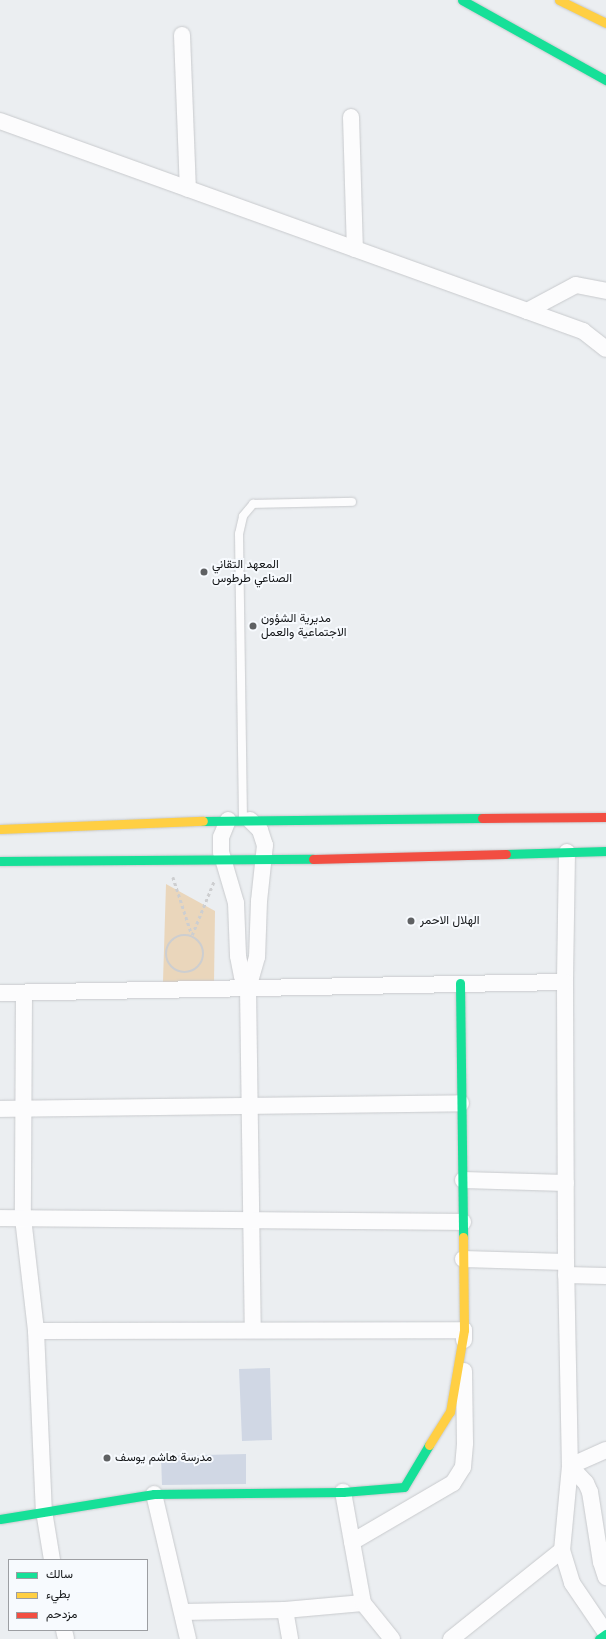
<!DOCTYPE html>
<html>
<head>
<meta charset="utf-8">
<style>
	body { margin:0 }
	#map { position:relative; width:606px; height:1639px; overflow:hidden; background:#ebeef1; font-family:Arial,Vazirmatn,sans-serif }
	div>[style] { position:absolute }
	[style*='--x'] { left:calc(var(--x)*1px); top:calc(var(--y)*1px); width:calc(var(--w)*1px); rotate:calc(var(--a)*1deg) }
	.green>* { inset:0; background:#ead6bb }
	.building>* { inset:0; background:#d0d7e4 }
	.path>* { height:2.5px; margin-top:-1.25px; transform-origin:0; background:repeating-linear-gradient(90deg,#cdced0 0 3px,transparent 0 6px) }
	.path>.ring { margin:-1.25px; padding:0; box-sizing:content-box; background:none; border:2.5px solid #cdced0; border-radius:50% }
	.roads { filter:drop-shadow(0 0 1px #c8cacd) drop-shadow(0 0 1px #c8cacd) }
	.lane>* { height:8px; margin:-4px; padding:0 4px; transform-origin:4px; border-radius:4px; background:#fcfcfd }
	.street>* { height:16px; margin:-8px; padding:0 8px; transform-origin:8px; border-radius:8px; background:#fcfcfd }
	.fast>* { height:9px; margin:-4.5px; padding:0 4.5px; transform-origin:4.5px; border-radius:4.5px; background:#16e098 }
	.slow>* { height:9px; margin:-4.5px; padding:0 4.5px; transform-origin:4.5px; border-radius:4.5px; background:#ffcf43 }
	.jam>* { height:9px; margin:-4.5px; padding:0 4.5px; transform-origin:4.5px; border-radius:4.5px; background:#f24e42 }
	.dots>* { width:11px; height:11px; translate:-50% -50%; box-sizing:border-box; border:2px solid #f7fafe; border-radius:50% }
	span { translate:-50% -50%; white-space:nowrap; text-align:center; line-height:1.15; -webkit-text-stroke:4px #f7fafe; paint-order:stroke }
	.poi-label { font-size:12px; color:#131517 }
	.left { translate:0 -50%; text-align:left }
	.legend { position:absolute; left:8px; top:1559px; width:140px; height:72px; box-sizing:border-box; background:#f7fafe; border:1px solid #9c9ea2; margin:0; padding:5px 7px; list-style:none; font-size:12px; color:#131517 }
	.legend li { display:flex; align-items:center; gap:8px; height:20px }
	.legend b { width:20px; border:1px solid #9c9ea2 }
</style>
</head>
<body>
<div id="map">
	<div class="green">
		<i style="clip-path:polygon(166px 884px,215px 911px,214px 983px,163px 982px)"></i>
	</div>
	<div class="building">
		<i style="clip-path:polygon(270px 1368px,272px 1440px,242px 1441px,239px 1369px)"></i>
		<i style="clip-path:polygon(246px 1454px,246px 1484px,162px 1485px,161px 1456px)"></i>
	</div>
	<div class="path">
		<i style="--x:173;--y:877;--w:61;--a:71.9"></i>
		<i class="ring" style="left:166px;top:935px;width:35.5px;height:35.5px"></i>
		<i style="--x:192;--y:935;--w:58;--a:-67.8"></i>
	</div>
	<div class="roads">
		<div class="lane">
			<i style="--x:243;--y:820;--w:286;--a:-90.8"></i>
			<i style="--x:239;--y:534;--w:18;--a:-77"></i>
			<i style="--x:243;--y:516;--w:16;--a:-50"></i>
			<i style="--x:253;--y:504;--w:99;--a:-1.2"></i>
		</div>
		<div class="street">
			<i style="--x:182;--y:35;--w:154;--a:87.8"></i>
			<i style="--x:351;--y:117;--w:132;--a:88.3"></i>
			<i style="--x:0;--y:121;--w:620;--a:19.81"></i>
			<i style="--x:583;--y:331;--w:29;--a:38"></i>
			<i style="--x:527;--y:311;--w:55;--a:-28"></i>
			<i style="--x:576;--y:285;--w:31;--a:11"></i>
			<i style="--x:228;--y:820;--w:18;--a:112"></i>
			<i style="--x:221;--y:837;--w:15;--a:90"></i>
			<i style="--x:221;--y:852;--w:53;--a:73.6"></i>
			<i style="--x:236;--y:903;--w:53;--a:87.8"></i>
			<i style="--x:238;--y:956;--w:20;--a:79"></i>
			<i style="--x:242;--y:976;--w:13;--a:63"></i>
			<i style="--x:250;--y:820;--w:14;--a:45"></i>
			<i style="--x:260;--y:830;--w:16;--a:72"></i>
			<i style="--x:265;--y:845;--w:56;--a:96.1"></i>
			<i style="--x:259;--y:901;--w:56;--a:92"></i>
			<i style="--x:257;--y:957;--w:32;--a:106"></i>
			<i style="--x:248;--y:988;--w:342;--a:89.2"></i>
			<i style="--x:567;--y:852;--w:130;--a:90.9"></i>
			<i style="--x:565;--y:982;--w:280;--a:89.8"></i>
			<i style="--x:566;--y:1262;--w:204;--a:88.9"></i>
			<i style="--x:570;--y:1466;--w:84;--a:95.4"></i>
			<i style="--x:562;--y:1550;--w:34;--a:73"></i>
			<i style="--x:572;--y:1583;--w:60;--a:55.8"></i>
			<i style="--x:0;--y:993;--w:565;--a:-1.12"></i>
			<i style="--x:24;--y:993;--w:225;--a:90.3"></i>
			<i style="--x:23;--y:1218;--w:114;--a:83.4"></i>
			<i style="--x:36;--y:1331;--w:180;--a:87.5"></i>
			<i style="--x:44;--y:1511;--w:50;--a:80.7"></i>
			<i style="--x:0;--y:1109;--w:461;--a:-0.7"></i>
			<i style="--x:463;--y:1180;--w:103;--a:1.7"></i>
			<i style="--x:0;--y:1218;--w:463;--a:0.5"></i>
			<i style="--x:463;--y:1259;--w:103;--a:1.7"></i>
			<i style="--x:566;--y:1275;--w:40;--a:1.4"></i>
			<i style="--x:36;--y:1331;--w:428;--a:-0.1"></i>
			<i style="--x:464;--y:1330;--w:10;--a:90"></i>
			<i style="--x:570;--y:1466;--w:23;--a:47"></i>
			<i style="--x:586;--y:1483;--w:10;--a:66"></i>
			<i style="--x:590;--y:1492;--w:71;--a:81.1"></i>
			<i style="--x:601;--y:1562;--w:16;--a:72"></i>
			<i style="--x:570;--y:1466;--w:39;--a:-24"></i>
			<i style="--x:154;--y:1494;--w:149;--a:76.8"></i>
			<i style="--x:352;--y:1542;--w:117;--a:-30.3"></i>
			<i style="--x:453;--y:1483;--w:19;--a:-58"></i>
			<i style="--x:463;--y:1467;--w:24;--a:-85"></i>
			<i style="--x:465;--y:1443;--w:72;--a:-90.8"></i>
			<i style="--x:363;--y:1603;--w:46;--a:51.1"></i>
			<i style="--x:285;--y:1610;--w:29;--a:80"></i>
			<i style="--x:183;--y:1612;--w:102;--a:-1.1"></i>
			<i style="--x:285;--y:1610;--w:78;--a:-5.1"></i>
			<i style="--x:363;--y:1603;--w:113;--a:-100.2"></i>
			<i style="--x:64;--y:1630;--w:9;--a:77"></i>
			<i style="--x:451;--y:1639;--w:142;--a:-38.7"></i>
		</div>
		<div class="fast">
			<i style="--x:462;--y:0;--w:165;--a:29.1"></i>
			<i style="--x:203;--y:821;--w:279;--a:-0.6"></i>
			<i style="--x:506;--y:854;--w:100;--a:-1.7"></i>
			<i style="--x:0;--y:861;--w:313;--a:-0.4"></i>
			<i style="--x:460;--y:983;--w:254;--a:89.3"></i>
			<i style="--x:0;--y:1519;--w:156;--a:-9.2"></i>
			<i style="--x:154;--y:1494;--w:189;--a:-0.6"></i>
			<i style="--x:343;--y:1492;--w:61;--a:-4.7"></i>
			<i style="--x:404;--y:1487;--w:49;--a:-59.2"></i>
			<i style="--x:599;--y:1639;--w:9;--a:-36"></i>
		</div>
		<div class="slow">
			<i style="--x:559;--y:0;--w:52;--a:26.1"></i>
			<i style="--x:0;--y:829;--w:203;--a:-2.3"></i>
			<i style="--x:429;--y:1445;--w:39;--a:-58"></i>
			<i style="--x:450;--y:1412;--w:83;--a:-80.3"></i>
			<i style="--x:464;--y:1330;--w:93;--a:-90.6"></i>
		</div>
		<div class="jam">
			<i style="--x:482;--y:818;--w:124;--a:-0.5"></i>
			<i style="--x:313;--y:859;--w:193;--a:-1.5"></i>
		</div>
	</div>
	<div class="dots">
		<i style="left:204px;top:572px;background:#5f6163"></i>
		<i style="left:253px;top:626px;background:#5f6163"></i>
		<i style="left:411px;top:921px;background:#5f6163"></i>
		<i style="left:107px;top:1458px;background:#5f6163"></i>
	</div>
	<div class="poi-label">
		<span class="left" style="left:212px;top:572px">المعهد التقاني<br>الصناعي طرطوس</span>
		<span class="left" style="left:261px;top:626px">مديرية الشؤون<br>الاجتماعية والعمل</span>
		<span class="left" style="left:420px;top:921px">الهلال الاحمر</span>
		<span class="left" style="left:115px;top:1458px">مدرسة هاشم يوسف</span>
	</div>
	<ul class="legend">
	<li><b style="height:5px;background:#16e098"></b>سالك</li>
	<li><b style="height:5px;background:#ffcf43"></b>بطيء</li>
	<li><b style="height:5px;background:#f24e42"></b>مزدحم</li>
	</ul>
</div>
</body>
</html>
